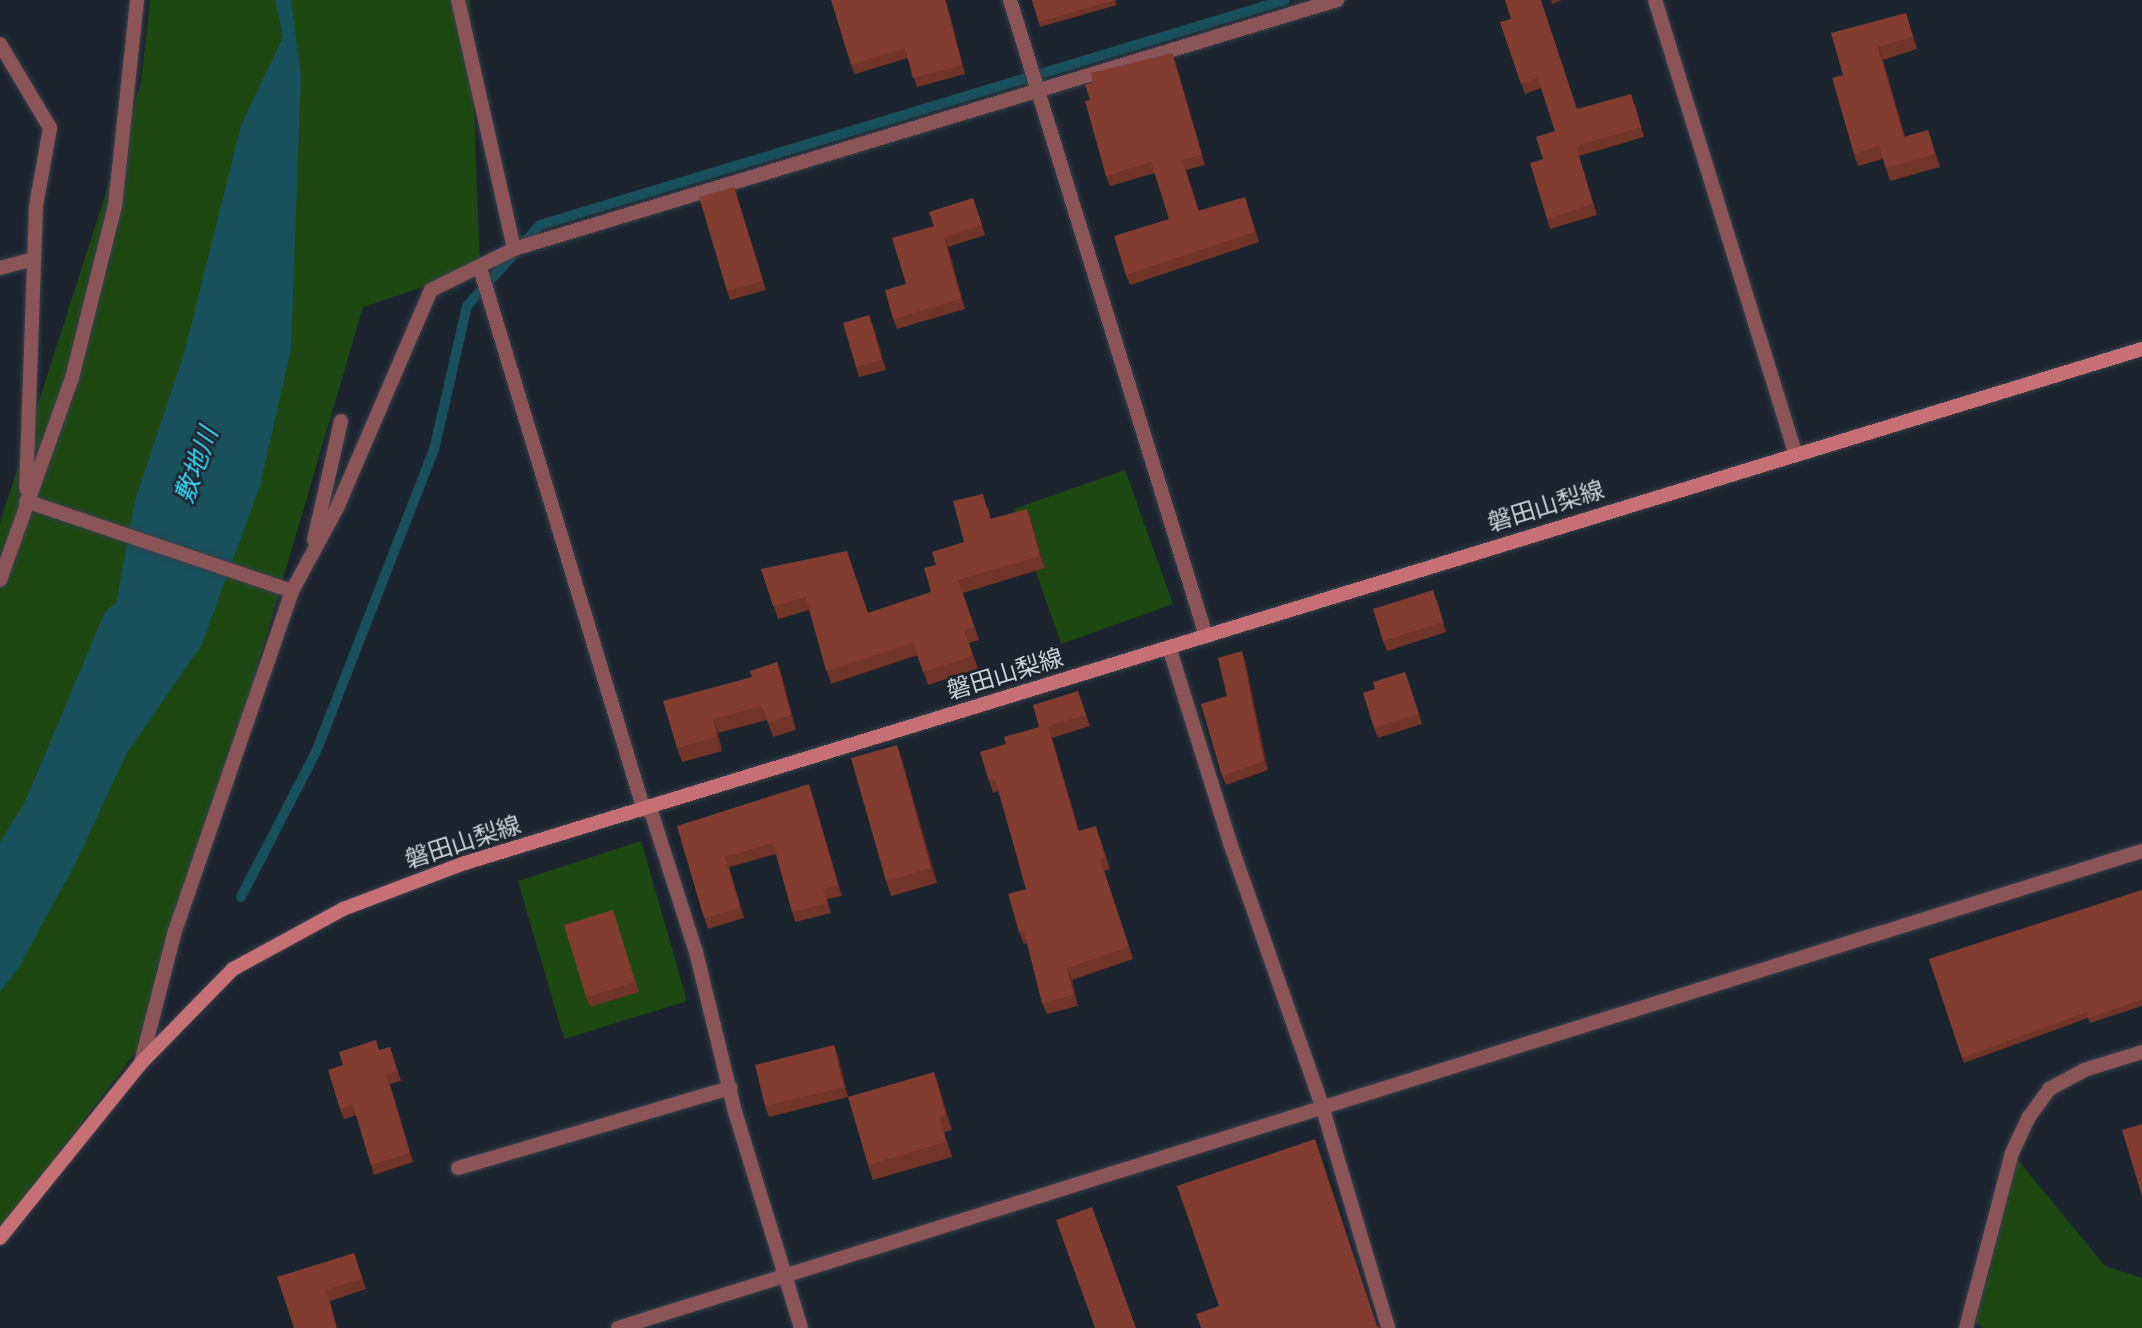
<!DOCTYPE html>
<html>
<head>
<meta charset="utf-8">
<style>
	body { margin:0 }
	#map { position:relative; width:2142px; height:1328px; overflow:hidden; background:#1c2430; font-family:"PT Sans Narrow","Noto Sans JP",sans-serif }
	div>[style] { position:absolute }
	[style*='--x'] { left:calc(var(--x)*1px); top:calc(var(--y)*1px); width:calc(var(--w)*1px); rotate:calc(var(--a)*1deg) }
	.green>* { inset:0; background:#1d4811 }
	.water>* { inset:0; background:#18505b }
	.stream>* { height:10px; margin:-5px; padding:0 5px; transform-origin:5px; border-radius:5px; background:#18505b }
	.river>* { height:58px; margin:-29px; padding:0 29px; transform-origin:29px; border-radius:29px; background:#18505b }
	.roads { filter:drop-shadow(0 0 2px #38404b) drop-shadow(0 0 2px #38404b) }
	.street>* { height:14px; margin:-7px; padding:0 7px; transform-origin:7px; border-radius:7px; background:#8b5558 }
	.secondary>* { height:14px; margin:-7px; padding:0 7px; transform-origin:7px; border-radius:7px; background:#c67076 }
	.wall>* { inset:0; background:#703429 }
	.shaded-wall>* { inset:0; background:#5b2a22 }
	.building>* { inset:0; background:#823c30 }
	span { translate:-50% -50%; white-space:nowrap; text-align:center; line-height:1.15; -webkit-text-stroke:5px #1c2430; paint-order:stroke }
	.street-label { font-size:24px; color:#ccd2d9 }
	.water-label { font-size:26px; color:#3cd6f3; font-style:italic }
</style>
</head>
<body>
<div id="map">
	<div class="green">
		<i style="clip-path:polygon(150px 0,470px 0,480px 268px,363px 307px,149px 1034px,0 1231px,0 523px,141px 83px)"></i>
		<i style="clip-path:polygon(1125px 470px,1173px 604px,1061px 644px,1014px 509px)"></i>
		<i style="clip-path:polygon(641px 841px,687px 1001px,564px 1039px,518px 881px)"></i>
		<i style="clip-path:polygon(2012px 1153px,2105px 1266px,2142px 1278px,2142px 1328px,1984px 1328px,1969px 1319px)"></i>
	</div>
	<div class="water">
		<i style="clip-path:polygon(275px 0,291px 0,301px 75px,291px 349px,260px 486px,202px 644px,127px 753px,75px 864px,18px 969px,0 992px,0 896px,51px 815px,98px 703px,135px 500px,185px 350px,241px 125px,283px 37px)"></i>
	</div>
	<div class="stream">
		<i style="--x:0;--y:856;--w:22;--a:36"></i>
		<i style="--x:241;--y:897;--w:163;--a:-62.7"></i>
		<i style="--x:316;--y:752;--w:324;--a:-68.7"></i>
		<i style="--x:434;--y:450;--w:148;--a:-77.1"></i>
		<i style="--x:467;--y:306;--w:109;--a:-48"></i>
		<i style="--x:540;--y:225;--w:778;--a:-16.81"></i>
	</div>
	<div class="river">
		<i style="--x:0;--y:897;--w:97;--a:-58.1"></i>
		<i style="--x:51;--y:815;--w:202;--a:-67.2"></i>
	</div>
	<div class="roads">
		<div class="street">
			<i style="--x:458;--y:0;--w:255;--a:77.3"></i>
			<i style="--x:1010;--y:0;--w:666;--a:72.87"></i>
			<i style="--x:1655;--y:0;--w:474;--a:72.8"></i>
			<i style="--x:0;--y:44;--w:98;--a:59.2"></i>
			<i style="--x:50;--y:128;--w:79;--a:100.2"></i>
			<i style="--x:36;--y:206;--w:283;--a:92"></i>
			<i style="--x:0;--y:268;--w:35;--a:-15"></i>
			<i style="--x:480;--y:268;--w:566;--a:73.17"></i>
			<i style="--x:26;--y:501;--w:281;--a:18.7"></i>
			<i style="--x:314;--y:540;--w:122;--a:-77.2"></i>
			<i style="--x:0;--y:580;--w:214;--a:-70.4"></i>
			<i style="--x:72;--y:378;--w:177;--a:-76"></i>
			<i style="--x:115;--y:206;--w:207;--a:-83.9"></i>
			<i style="--x:1169;--y:647;--w:205;--a:72.7"></i>
			<i style="--x:1230;--y:843;--w:279;--a:70.7"></i>
			<i style="--x:1322;--y:1106;--w:232;--a:73.4"></i>
			<i style="--x:650;--y:808;--w:151;--a:72.3"></i>
			<i style="--x:696;--y:952;--w:165;--a:76.3"></i>
			<i style="--x:735;--y:1112;--w:226;--a:73"></i>
			<i style="--x:141;--y:1063;--w:136;--a:-75.6"></i>
			<i style="--x:175;--y:931;--w:360;--a:-71"></i>
			<i style="--x:292;--y:591;--w:94;--a:-61.5"></i>
			<i style="--x:337;--y:508;--w:237;--a:-66.7"></i>
			<i style="--x:431;--y:290;--w:93;--a:-26.3"></i>
			<i style="--x:514;--y:249;--w:860;--a:-16.83"></i>
			<i style="--x:458;--y:1168;--w:284;--a:-16.4"></i>
			<i style="--x:618;--y:1328;--w:1597;--a:-17.38"></i>
			<i style="--x:1966;--y:1328;--w:181;--a:-75.3"></i>
			<i style="--x:2012;--y:1153;--w:40;--a:-65"></i>
			<i style="--x:2029;--y:1117;--w:34;--a:-54"></i>
			<i style="--x:2049;--y:1089;--w:40;--a:-28"></i>
			<i style="--x:2084;--y:1070;--w:61;--a:-17.2"></i>
		</div>
		<div class="secondary">
			<i style="--x:0;--y:1238;--w:225;--a:-51.1"></i>
			<i style="--x:141;--y:1063;--w:132;--a:-45.6"></i>
			<i style="--x:233;--y:969;--w:125;--a:-28.6"></i>
			<i style="--x:343;--y:909;--w:130;--a:-20.7"></i>
			<i style="--x:465;--y:863;--w:1754;--a:-17.04"></i>
		</div>
	</div>
	<div class="wall">
		<i style="clip-path:polygon(946px 0,965px 74px,917px 87px,908px 58px,855px 74px,851px 65px)"></i>
		<i style="clip-path:polygon(1032px 0,1117px 0,1115px 1px,1117px 5px,1040px 27px)"></i>
		<i style="clip-path:polygon(1551px 0,1562px 0,1552px 4px)"></i>
		<i style="clip-path:polygon(1906px 13px,1917px 49px,1883px 60px,1905px 137px,1928px 130px,1940px 167px,1890px 181px,1883px 159px,1858px 166px,1854px 154px,1843px 75px)"></i>
		<i style="clip-path:polygon(1500px 22px,1578px 109px,1635px 104px,1644px 137px,1579px 156px,1597px 215px,1550px 229px,1547px 219px,1543px 159px,1555px 131px,1541px 88px,1525px 94px)"></i>
		<i style="clip-path:polygon(1172px 53px,1205px 165px,1186px 170px,1199px 211px,1245px 197px,1259px 242px,1130px 285px,1126px 275px,1169px 219px,1155px 173px,1110px 186px,1106px 176px,1090px 100px)"></i>
		<i style="clip-path:polygon(734px 187px,766px 290px,730px 300px,727px 291px)"></i>
		<i style="clip-path:polygon(973px 198px,985px 235px,948px 247px,965px 309px,897px 329px,893px 319px,906px 284px,934px 226px)"></i>
		<i style="clip-path:polygon(873px 325px,886px 370px,859px 377px,856px 367px)"></i>
		<i style="clip-path:polygon(988px 507px,991px 519px,1027px 509px,1045px 568px,963px 593px,979px 640px,969px 643px,978px 669px,928px 685px,918px 655px,831px 684px,809px 610px,778px 619px,761px 569px,868px 613px,931px 592px,936px 565px,964px 542px)"></i>
		<i style="clip-path:polygon(1437px 600px,1446px 632px,1387px 651px,1383px 641px)"></i>
		<i style="clip-path:polygon(1245px 660px,1268px 770px,1226px 785px,1222px 776px,1227px 696px)"></i>
		<i style="clip-path:polygon(777px 662px,782px 676px,796px 730px,773px 737px,767px 720px,718px 733px,722px 751px,682px 762px,677px 748px,752px 677px)"></i>
		<i style="clip-path:polygon(1405px 672px,1422px 724px,1378px 738px,1374px 728px,1375px 689px)"></i>
		<i style="clip-path:polygon(1078px 691px,1090px 726px,1052px 738px,1079px 831px,1100px 838px,1110px 869px,1104px 871px,1133px 959px,1072px 980px,1078px 1006px,1047px 1014px,1042px 1003px,1027px 943px,1024px 944px,1019px 932px,1026px 889px,999px 791px,993px 793px,989px 781px,1006px 744px,1039px 727px)"></i>
		<i style="clip-path:polygon(897px 745px,902px 760px,937px 883px,891px 896px,886px 881px)"></i>
		<i style="clip-path:polygon(812px 794px,842px 896px,827px 899px,831px 913px,795px 922px,776px 854px,729px 867px,744px 918px,708px 929px,677px 826px)"></i>
		<i style="clip-path:polygon(2142px 890px,2142px 1006px,2090px 1023px,2088px 1018px,1964px 1063px,1929px 959px)"></i>
		<i style="clip-path:polygon(613px 910px,639px 992px,590px 1007px,586px 997px)"></i>
		<i style="clip-path:polygon(390px 1047px,401px 1081px,390px 1084px,413px 1162px,374px 1175px,356px 1115px,344px 1119px,340px 1109px,343px 1065px)"></i>
		<i style="clip-path:polygon(838px 1055px,848px 1097px,769px 1117px,765px 1106px)"></i>
		<i style="clip-path:polygon(934px 1072px,952px 1130px,944px 1132px,952px 1157px,873px 1180px,868px 1165px)"></i>
		<i style="clip-path:polygon(354px 1253px,366px 1289px,330px 1301px,337px 1328px,294px 1328px)"></i>
	</div>
	<div class="shaded-wall">
		<i style="clip-path:polygon(945px 0,946px 0,965px 74px,962px 65px)"></i>
		<i style="clip-path:polygon(1878px 47px,1883px 60px,1909px 150px,1904px 137px)"></i>
		<i style="clip-path:polygon(1172px 53px,1176px 63px,1205px 165px,1202px 155px)"></i>
		<i style="clip-path:polygon(944px 237px,948px 247px,965px 309px,961px 299px)"></i>
		<i style="clip-path:polygon(869px 315px,873px 325px,886px 370px,882px 360px)"></i>
		<i style="clip-path:polygon(1027px 509px,1032px 522px,1045px 568px,1040px 556px)"></i>
		<i style="clip-path:polygon(1242px 651px,1245px 660px,1268px 770px,1264px 761px)"></i>
		<i style="clip-path:polygon(777px 662px,782px 676px,796px 730px,791px 715px)"></i>
		<i style="clip-path:polygon(713px 719px,718px 733px,722px 751px,717px 737px)"></i>
		<i style="clip-path:polygon(1048px 726px,1052px 738px,1082px 843px,1078px 831px)"></i>
		<i style="clip-path:polygon(897px 745px,902px 760px,937px 883px,931px 868px)"></i>
		<i style="clip-path:polygon(809px 784px,812px 794px,842px 896px,838px 885px)"></i>
		<i style="clip-path:polygon(1067px 968px,1072px 980px,1078px 1006px,1074px 995px)"></i>
		<i style="clip-path:polygon(834px 1045px,838px 1055px,848px 1097px,844px 1087px)"></i>
		<i style="clip-path:polygon(934px 1072px,939px 1087px,952px 1130px,946px 1115px)"></i>
	</div>
	<div class="building">
		<i style="clip-path:polygon(831px 0,945px 0,962px 65px,913px 78px,905px 48px,851px 65px)"></i>
		<i style="clip-path:polygon(1032px 0,1115px 0,1039px 22px)"></i>
		<i style="clip-path:polygon(1505px 0,1541px 0,1577px 109px,1631px 94px,1641px 127px,1576px 146px,1593px 204px,1547px 219px,1530px 163px,1543px 159px,1536px 137px,1555px 131px,1538px 78px,1521px 84px,1500px 22px,1511px 19px)"></i>
		<i style="clip-path:polygon(1906px 13px,1913px 37px,1878px 47px,1904px 137px,1928px 130px,1935px 154px,1886px 168px,1879px 146px,1854px 154px,1832px 78px,1843px 75px,1831px 33px)"></i>
		<i style="clip-path:polygon(1172px 53px,1202px 155px,1182px 160px,1198px 211px,1245px 197px,1255px 232px,1126px 275px,1114px 236px,1169px 219px,1151px 162px,1106px 176px,1085px 101px,1090px 100px,1085px 85px,1093px 82px,1091px 73px)"></i>
		<i style="clip-path:polygon(734px 187px,763px 281px,727px 291px,699px 197px)"></i>
		<i style="clip-path:polygon(973px 198px,982px 225px,944px 237px,961px 299px,893px 319px,885px 290px,906px 284px,892px 238px,934px 226px,929px 212px)"></i>
		<i style="clip-path:polygon(869px 315px,882px 360px,856px 367px,843px 323px)"></i>
		<i style="clip-path:polygon(983px 494px,990px 519px,1027px 509px,1040px 556px,958px 580px,974px 627px,964px 631px,973px 656px,923px 672px,913px 643px,826px 671px,806px 597px,773px 606px,761px 569px,847px 551px,868px 613px,931px 592px,924px 568px,936px 565px,932px 552px,964px 542px,953px 501px)"></i>
		<i style="clip-path:polygon(1433px 590px,1443px 622px,1383px 641px,1373px 609px)"></i>
		<i style="clip-path:polygon(1242px 651px,1264px 761px,1222px 776px,1201px 704px,1227px 696px,1218px 658px)"></i>
		<i style="clip-path:polygon(777px 662px,791px 715px,768px 723px,762px 706px,713px 719px,717px 737px,677px 748px,663px 701px,752px 677px,750px 671px)"></i>
		<i style="clip-path:polygon(1405px 672px,1419px 714px,1374px 728px,1363px 693px,1375px 689px,1373px 682px)"></i>
		<i style="clip-path:polygon(1078px 691px,1086px 715px,1048px 726px,1078px 831px,1096px 826px,1105px 857px,1100px 859px,1129px 947px,1067px 968px,1074px 995px,1042px 1003px,1024px 930px,1019px 932px,1008px 894px,1026px 889px,995px 779px,989px 781px,980px 752px,1006px 744px,1004px 737px,1039px 727px,1033px 705px)"></i>
		<i style="clip-path:polygon(897px 745px,931px 868px,886px 881px,851px 758px)"></i>
		<i style="clip-path:polygon(809px 784px,838px 885px,823px 889px,827px 903px,792px 912px,773px 843px,725px 857px,740px 908px,704px 918px,677px 826px)"></i>
		<i style="clip-path:polygon(2142px 890px,2142px 1000px,2088px 1018px,2087px 1012px,1962px 1058px,1929px 959px)"></i>
		<i style="clip-path:polygon(613px 910px,635px 982px,586px 997px,564px 925px)"></i>
		<i style="clip-path:polygon(376px 1040px,379px 1050px,390px 1047px,397px 1071px,386px 1074px,410px 1153px,371px 1165px,353px 1105px,340px 1109px,328px 1070px,343px 1065px,339px 1052px)"></i>
		<i style="clip-path:polygon(834px 1045px,844px 1087px,765px 1106px,755px 1065px)"></i>
		<i style="clip-path:polygon(934px 1072px,946px 1115px,939px 1117px,946px 1142px,868px 1165px,848px 1097px)"></i>
		<i style="clip-path:polygon(2142px 1124px,2142px 1196px,2122px 1130px)"></i>
		<i style="clip-path:polygon(1315px 1139px,1377px 1326px,1380px 1328px,1201px 1328px,1196px 1314px,1219px 1306px,1177px 1186px)"></i>
		<i style="clip-path:polygon(1092px 1207px,1136px 1328px,1095px 1328px,1056px 1220px)"></i>
		<i style="clip-path:polygon(354px 1253px,362px 1279px,326px 1290px,336px 1328px,294px 1328px,277px 1277px)"></i>
	</div>
	<div class="street-label">
		<span style="left:1546px;top:506px;rotate:-17deg">磐田山梨線</span>
		<span style="left:1005px;top:674px;rotate:-17deg">磐田山梨線</span>
		<span style="left:463px;top:842px;rotate:-18deg">磐田山梨線</span>
	</div>
	<div class="water-label">
		<span style="left:196px;top:465px;rotate:-70deg">敷地川</span>
	</div>
</div>
</body>
</html>
